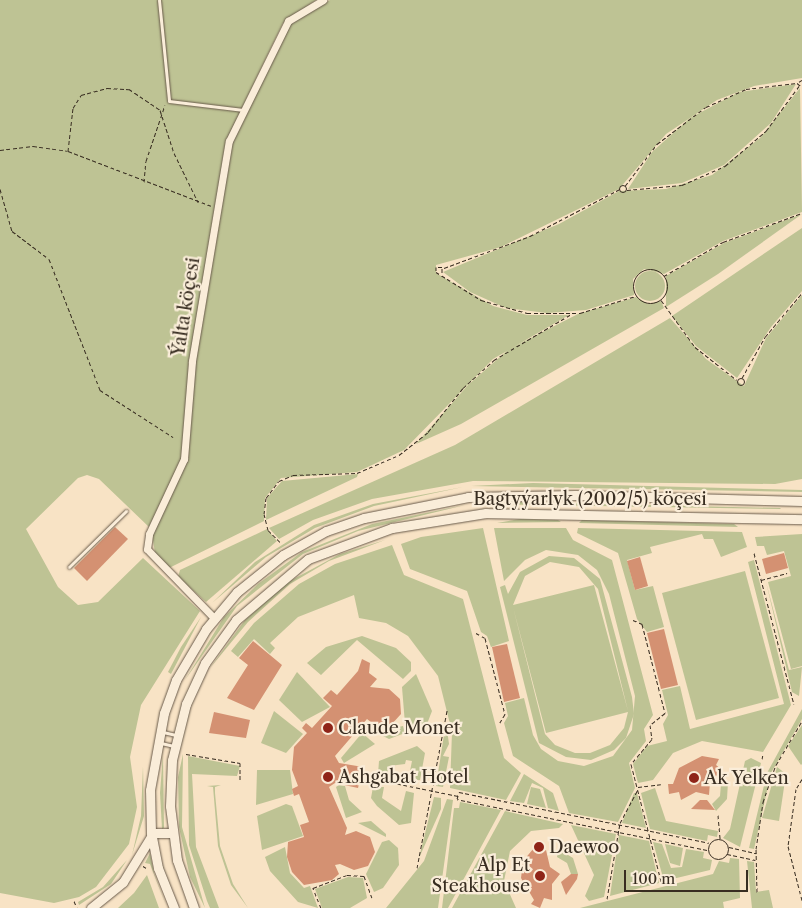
<!DOCTYPE html>
<html>
<head>
<meta charset="utf-8">
<style>
	body { margin:0 }
	#map { position:relative; width:802px; height:908px; overflow:hidden; background:#f8e3c5; font-family:"Libre Caslon Text",serif }
	div>[style] { position:absolute }
	[style*='--x'] { left:calc(var(--x)*1px); top:calc(var(--y)*1px); width:calc(var(--w)*1px); rotate:calc(var(--a)*1deg) }
	.green>* { inset:0; background:#bec394 }
	.round { border-radius:50% }
	.building>* { inset:0; background:#d49172 }
	.path>* { height:1px; margin-top:-0.5px; transform-origin:0; background:repeating-linear-gradient(90deg,#382d21 0 4px,transparent 0 6.5px) }
	.path>.ring { margin:-0.5px; padding:0; box-sizing:content-box; background:none; border:1px solid #382d21; border-radius:50% }
	.roads { filter:drop-shadow(0 0 1px #685a4a) drop-shadow(0 0 1px #685a4a) }
	.service>* { height:3px; margin:-1.5px; padding:0 1.5px; transform-origin:1.5px; border-radius:1.5px; background:#faedd9 }
	.minor>* { height:7px; margin:-3.5px; padding:0 3.5px; transform-origin:3.5px; border-radius:3.5px; background:#faedd9 }
	.tertiary>* { height:9px; margin:-4.5px; padding:0 4.5px; transform-origin:4.5px; border-radius:4.5px; background:#faedd9 }
	.dots>* { width:14px; height:14px; translate:-50% -50%; box-sizing:border-box; border:2px solid #faedd9; border-radius:50% }
	span { translate:-50% -50%; white-space:nowrap; text-align:center; line-height:1.15; -webkit-text-stroke:4.5px #faedd9; paint-order:stroke }
	.street-label { font-size:18px; color:#382d21 }
	.poi-label { font-size:18px; color:#382d21 }
	.left { translate:0 -50%; text-align:left }
	.right { translate:-100% -50%; text-align:right }
	.scale { position:absolute; left:624px; top:870px; width:124px; height:22px; box-sizing:border-box; border:2px solid #382d21; border-top:0; padding-left:6px; font-size:15px; line-height:18px; white-space:nowrap; color:#382d21; -webkit-text-stroke:4px #faedd9; paint-order:stroke }
</style>
</head>
<body>
<div id="map">
	<div class="green">
		<i style="clip-path:polygon(0 0,316px 0,283px 23px,227px 139px,190px 356px,181px 460px,149px 527px,99px 479px,87px 475px,78px 478px,26px 529px,58px 587px,78px 605px,98px 602px,143px 558px,200px 611px,141px 705px,130px 757px,137px 807px,129px 844px,96px 887px,79px 897px,54px 903px,0 893px)"></i>
		<i style="clip-path:polygon(330px 0,802px 0,802px 78px,754px 86px,717px 100px,666px 134px,619px 189px,501px 247px,436px 265px,436px 273px,493px 306px,527px 315px,569px 315px,493px 359px,404px 450px,357px 472px,281px 478px,265px 498px,264px 521px,169px 568px,155px 553px,152px 534px,188px 458px,194px 370px,231px 141px,291px 21px)"></i>
		<i style="clip-path:polygon(796px 84px,771px 123px,724px 165px,682px 183px,628px 189px,652px 152px,690px 118px,739px 92px)"></i>
		<i style="clip-path:polygon(800px 88px,802px 212px,723px 241px,664px 274px,644px 269px,633px 279px,634px 295px,586px 310px,547px 313px,506px 308px,470px 292px,443px 272px,559px 224px,619px 191px,666px 189px,712px 175px,760px 138px)"></i>
		<i style="clip-path:polygon(802px 214px,718px 274px,666px 307px,666px 276px,724px 243px)"></i>
		<i style="clip-path:polygon(802px 228px,802px 291px,771px 327px,737px 378px,696px 346px,672px 316px)"></i>
		<i class="round" style="left:635px;top:271px;width:30px;height:30px"></i>
		<i style="clip-path:polygon(802px 295px,802px 479px,775px 484px,473px 481px,372px 499px,313px 520px,279px 539px,269px 528px,455px 445px,670px 318px,706px 359px,744px 386px,766px 338px)"></i>
		<i style="clip-path:polygon(636px 297px,648px 304px,661px 301px,664px 308px,461px 424px,416px 444px,468px 385px,509px 349px,578px 314px)"></i>
		<i style="clip-path:polygon(358px 474px,357px 477px,266px 520px,267px 498px,282px 481px)"></i>
		<i style="clip-path:polygon(533px 483px,802px 490px,802px 492px,471px 486px)"></i>
		<i style="clip-path:polygon(463px 487px,374px 506px,315px 528px,266px 557px,212px 603px,255px 562px,314px 525px,373px 504px)"></i>
		<i style="clip-path:polygon(520px 502px,780px 508px,781px 509px,473px 504px)"></i>
		<i style="clip-path:polygon(465px 505px,358px 531px,303px 554px,237px 606px,185px 680px,224px 617px,258px 584px,302px 552px,372px 524px)"></i>
		<i style="clip-path:polygon(520px 519px,558px 520px,561px 522px,497px 523px)"></i>
		<i style="clip-path:polygon(582px 520px,734px 524px,738px 527px,579px 523px)"></i>
		<i style="clip-path:polygon(483px 528px,509px 641px,491px 647px,487px 636px,481px 632px,467px 591px,410px 569px,401px 544px,421px 537px)"></i>
		<i style="clip-path:polygon(566px 528px,573px 540px,612px 560px,653px 715px,644px 729px,646px 741px,629px 763px,635px 788px,618px 822px,569px 813px,559px 786px,513px 756px,504px 723px,508px 716px,505px 703px,524px 698px,533px 735px,541px 749px,558px 761px,584px 766px,613px 756px,632px 730px,635px 696px,609px 594px,597px 570px,578px 555px,546px 550px,525px 560px,504px 581px,494px 528px)"></i>
		<i style="clip-path:polygon(578px 528px,742px 532px,747px 547px,721px 557px,713px 539px,704px 539px,702px 534px,650px 547px,652px 553px,627px 560px,635px 590px,653px 586px,664px 627px,647px 632px,637px 619px,618px 553px,577px 533px)"></i>
		<i style="clip-path:polygon(267px 529px,277px 541px,206px 602px,178px 577px,180px 570px)"></i>
		<i style="clip-path:polygon(802px 534px,802px 666px,791px 669px,768px 582px,791px 576px,784px 551px,767px 555px,764px 546px,757px 546px,755px 537px)"></i>
		<i style="clip-path:polygon(385px 540px,329px 561px,290px 584px,248px 622px,210px 668px,245px 620px,288px 582px,340px 554px)"></i>
		<i style="clip-path:polygon(392px 545px,404px 575px,463px 599px,504px 758px,521px 773px,506px 800px,450px 788px,452px 732px,438px 676px,408px 636px,386px 623px,359px 618px,354px 595px,298px 617px,270px 643px,275px 648px,270px 654px,254px 639px,238px 657px,231px 651px,254px 623px,299px 584px,335px 564px)"></i>
		<i style="clip-path:polygon(evenodd,549px 556px,574px 558px,600px 579px,632px 697px,634px 714px,626px 738px,614px 750px,591px 760px,566px 757px,539px 743px,500px 587px,505px 585px,508px 594px,520px 572px,549px 556px,550px 562px,579px 567px,598px 589px,628px 711px,594px 585px,513px 605px,525px 576px,550px 562px,549px 556px,513px 607px,546px 733px,628px 712px,624px 728px,610px 745px,590px 753px,575px 753px,555px 745px,545px 734px,513px 607px)"></i>
		<i style="clip-path:polygon(754px 560px,791px 705px,763px 752px,702px 741px,673px 753px,653px 780px,638px 783px,633px 764px,647px 746px,667px 741px,663px 724px,668px 715px,662px 690px,680px 686px,690px 729px,784px 704px,748px 562px)"></i>
		<i style="clip-path:polygon(745px 571px,779px 698px,696px 720px,662px 593px)"></i>
		<i style="clip-path:polygon(766px 582px,789px 670px,802px 667px,799px 696px,792px 692px)"></i>
		<i style="clip-path:polygon(201px 617px,171px 674px,168px 672px,181px 647px)"></i>
		<i style="clip-path:polygon(362px 636px,396px 648px,411px 662px,411px 671px,403px 679px,357px 640px,321px 675px,307px 663px,326px 647px)"></i>
		<i style="clip-path:polygon(297px 672px,330px 707px,302px 722px,279px 700px)"></i>
		<i style="clip-path:polygon(416px 674px,432px 711px,427px 724px,414px 730px,405px 724px,402px 687px)"></i>
		<i style="clip-path:polygon(802px 709px,802px 719px,771px 773px,754px 849px,749px 848px,767px 773px)"></i>
		<i style="clip-path:polygon(274px 711px,303px 734px,286px 753px,261px 743px)"></i>
		<i style="clip-path:polygon(446px 722px,449px 744px,443px 756px,449px 757px,443px 787px,436px 786px)"></i>
		<i style="clip-path:polygon(802px 725px,802px 764px,801px 765px,788px 746px)"></i>
		<i style="clip-path:polygon(403px 726px,405px 733px,389px 739px,375px 732px)"></i>
		<i style="clip-path:polygon(362px 733px,375px 744px,344px 763px,341px 758px)"></i>
		<i style="clip-path:polygon(417px 746px,425px 753px,420px 780px,408px 781px,412px 761px,406px 760px,405px 764px,389px 766px,387px 776px,378px 774px,379px 761px)"></i>
		<i style="clip-path:polygon(163px 754px,164px 828px,162px 829px,160px 793px)"></i>
		<i style="clip-path:polygon(183px 754px,182px 827px,205px 908px,190px 877px,179px 827px,178px 777px)"></i>
		<i style="clip-path:polygon(188px 756px,240px 766px,237px 776px,192px 774px,196px 847px,219px 908px,210px 908px,207px 901px,189px 845px)"></i>
		<i style="clip-path:polygon(751px 758px,761px 763px,740px 847px,723px 838px,730px 829px,745px 761px)"></i>
		<i style="clip-path:polygon(143px 766px,144px 816px,132px 855px,141px 816px)"></i>
		<i style="clip-path:polygon(777px 767px,786px 774px,779px 821px,762px 818px)"></i>
		<i style="clip-path:polygon(257px 770px,290px 770px,293px 794px,256px 805px)"></i>
		<i style="clip-path:polygon(524px 774px,553px 793px,559px 811px,548px 808px,543px 788px,532px 783px,524px 803px,510px 801px)"></i>
		<i style="clip-path:polygon(728px 782px,727px 799px,716px 811px,712px 804px,720px 796px,721px 784px)"></i>
		<i style="clip-path:polygon(221px 785px,215px 787px,215px 793px,220px 846px,233px 884px,248px 908px,231px 885px,218px 846px,213px 787px,207px 786px)"></i>
		<i style="clip-path:polygon(339px 785px,345px 786px,349px 800px,362px 812px,346px 818px,336px 787px)"></i>
		<i style="clip-path:polygon(373px 787px,384px 787px,382px 798px,401px 811px,406px 791px,414px 793px,411px 823px,399px 825px,377px 806px,371px 798px)"></i>
		<i style="clip-path:polygon(531px 787px,540px 789px,546px 808px,527px 804px)"></i>
		<i style="clip-path:polygon(655px 788px,666px 821px,718px 831px,717px 837px,708px 835px,707px 841px,650px 829px,641px 793px)"></i>
		<i style="clip-path:polygon(634px 793px,637px 793px,646px 828px,622px 823px)"></i>
		<i style="clip-path:polygon(434px 797px,441px 798px,441px 809px,419px 858px)"></i>
		<i style="clip-path:polygon(447px 799px,453px 800px,438px 908px,386px 908px,424px 861px)"></i>
		<i style="clip-path:polygon(460px 802px,501px 810px,448px 908px,442px 908px,454px 808px,459px 808px)"></i>
		<i style="clip-path:polygon(286px 804px,292px 806px,303px 836px,262px 850px,257px 816px)"></i>
		<i style="clip-path:polygon(505px 811px,563px 824px,559px 828px,531px 831px,510px 851px,504px 881px,516px 908px,452px 908px)"></i>
		<i style="clip-path:polygon(371px 821px,386px 834px,386px 837px,358px 823px)"></i>
		<i style="clip-path:polygon(571px 825px,616px 834px,604px 897px,589px 901px,585px 896px,594px 875px)"></i>
		<i style="clip-path:polygon(619px 835px,649px 841px,659px 883px,610px 896px)"></i>
		<i style="clip-path:polygon(389px 840px,398px 848px,399px 865px,383px 888px,374px 892px,366px 874px,382px 842px)"></i>
		<i style="clip-path:polygon(653px 842px,662px 844px,671px 868px,682px 867px,686px 849px,704px 852px,703px 858px,712px 860px,710px 870px,664px 881px)"></i>
		<i style="clip-path:polygon(665px 844px,683px 848px,680px 866px,670px 863px)"></i>
		<i style="clip-path:polygon(285px 847px,290px 873px,304px 888px,310px 886px,318px 908px,298px 902px,270px 871px,265px 857px)"></i>
		<i style="clip-path:polygon(558px 849px,573px 858px,578px 874px,571px 874px,567px 863px,557px 857px)"></i>
		<i style="clip-path:polygon(150px 853px,154px 873px,167px 908px,150px 864px,145px 863px)"></i>
		<i style="clip-path:polygon(730px 858px,739px 859px,740px 898px,723px 902px,724px 908px,580px 908px,713px 874px,719px 861px,729px 863px)"></i>
		<i style="clip-path:polygon(127px 860px,111px 884px,79px 905px,78px 902px,103px 887px)"></i>
		<i style="clip-path:polygon(747px 861px,754px 862px,756px 892px,769px 890px,773px 908px,752px 908px)"></i>
		<i style="clip-path:polygon(147px 875px,159px 908px,118px 908px,134px 893px)"></i>
		<i style="clip-path:polygon(348px 877px,363px 878px,367px 898px,350px 908px,322px 908px,315px 889px)"></i>
	</div>
	<div class="building">
		<i style="clip-path:polygon(115px 527px,128px 539px,87px 581px,74px 568px)"></i>
		<i style="clip-path:polygon(784px 553px,788px 568px,766px 574px,762px 559px)"></i>
		<i style="clip-path:polygon(640px 557px,648px 586px,635px 590px,627px 561px)"></i>
		<i style="clip-path:polygon(664px 629px,678px 685px,661px 689px,647px 633px)"></i>
		<i style="clip-path:polygon(253px 641px,282px 665px,254px 710px,227px 698px,248px 665px,239px 658px)"></i>
		<i style="clip-path:polygon(507px 644px,520px 698px,504px 702px,492px 647px)"></i>
		<i style="clip-path:polygon(362px 659px,370px 663px,369px 673px,377px 679px,370px 687px,389px 689px,400px 699px,401px 714px,391px 725px,376px 726px,367px 719px,335px 756px,339px 763px,363px 767px,358px 788px,335px 783px,329px 787px,347px 828px,345px 835px,356px 831px,370px 837px,375px 852px,368px 866px,354px 870px,340px 864px,335px 865px,339px 874px,332px 880px,304px 885px,292px 872px,287px 857px,288px 842px,304px 837px,300px 825px,309px 822px,299px 794px,294px 796px,292px 789px,298px 786px,292px 770px,294px 747px,307px 733px,302px 728px,306px 723px,312px 728px,332px 706px,323px 698px,331px 690px,337px 695px,358px 671px)"></i>
		<i style="clip-path:polygon(214px 712px,250px 720px,246px 738px,209px 733px)"></i>
		<i style="clip-path:polygon(702px 756px,719px 759px,716px 765px,722px 770px,710px 782px,709px 795px,696px 792px,681px 800px,679px 792px,669px 794px,668px 784px,673px 784px,679px 768px)"></i>
		<i style="clip-path:polygon(700px 800px,707px 800px,715px 810px,691px 809px)"></i>
		<i style="clip-path:polygon(534px 848px,538px 854px,546px 850px,550px 867px,560px 874px,552px 884px,552px 900px,544px 898px,540px 908px,531px 904px,534px 900px,521px 878px,523px 861px)"></i>
		<i style="clip-path:polygon(571px 874px,578px 874px,577px 879px,566px 895px,561px 882px)"></i>
	</div>
	<div class="path">
		<i style="--x:802;--y:80;--w:6;--a:149"></i>
		<i style="--x:797;--y:83;--w:6;--a:39"></i>
		<i style="--x:0;--y:150;--w:33;--a:-7"></i>
		<i style="--x:33;--y:146;--w:35;--a:8"></i>
		<i style="--x:68;--y:151;--w:153;--a:21"></i>
		<i style="--x:68;--y:151;--w:43;--a:-83.4"></i>
		<i style="--x:73;--y:108;--w:15;--a:-58"></i>
		<i style="--x:81;--y:95;--w:27;--a:-15"></i>
		<i style="--x:107;--y:88;--w:22;--a:3"></i>
		<i style="--x:129;--y:89;--w:37;--a:34"></i>
		<i style="--x:160;--y:110;--w:45;--a:72"></i>
		<i style="--x:174;--y:153;--w:55;--a:63.9"></i>
		<i style="--x:144;--y:182;--w:21;--a:-85"></i>
		<i style="--x:146;--y:161;--w:59;--a:-71.3"></i>
		<i class="ring" style="left:619.5px;top:185.5px;width:6px;height:6px"></i>
		<i style="--x:625;--y:186;--w:53;--a:-52.7"></i>
		<i style="--x:657;--y:144;--w:61;--a:-37.1"></i>
		<i style="--x:706;--y:107;--w:44;--a:-24.2"></i>
		<i style="--x:746;--y:89;--w:51;--a:-6.7"></i>
		<i style="--x:0;--y:189;--w:44;--a:74.1"></i>
		<i style="--x:12;--y:231;--w:46;--a:37.1"></i>
		<i style="--x:49;--y:259;--w:141;--a:68.7"></i>
		<i style="--x:100;--y:390;--w:87;--a:32.8"></i>
		<i style="--x:627;--y:190;--w:55;--a:-5.2"></i>
		<i style="--x:682;--y:185;--w:47;--a:-23.8"></i>
		<i style="--x:725;--y:166;--w:54;--a:-40.5"></i>
		<i style="--x:766;--y:131;--w:56;--a:-53.7"></i>
		<i style="--x:444;--y:268;--w:92;--a:-20.4"></i>
		<i style="--x:530;--y:236;--w:102;--a:-27.6"></i>
		<i class="ring" style="left:633px;top:269px;width:33px;height:33px"></i>
		<i style="--x:442;--y:273;--w:6;--a:-90"></i>
		<i style="--x:442;--y:267;--w:6;--a:180"></i>
		<i style="--x:436;--y:267;--w:5;--a:90"></i>
		<i style="--x:436;--y:272;--w:53;--a:31.9"></i>
		<i style="--x:481;--y:300;--w:48;--a:15.8"></i>
		<i style="--x:527;--y:313;--w:53;--a:0"></i>
		<i style="--x:580;--y:313;--w:59;--a:-16.9"></i>
		<i style="--x:664;--y:276;--w:68;--a:-30"></i>
		<i style="--x:723;--y:242;--w:84;--a:-20.2"></i>
		<i style="--x:661;--y:300;--w:58;--a:54.1"></i>
		<i style="--x:695;--y:347;--w:53;--a:38.2"></i>
		<i style="--x:742;--y:378;--w:47;--a:-60.7"></i>
		<i style="--x:765;--y:337;--w:57;--a:-49.9"></i>
		<i class="ring" style="left:737.5px;top:378.5px;width:6px;height:6px"></i>
		<i style="--x:280;--y:542;--w:17;--a:-135"></i>
		<i style="--x:268;--y:530;--w:16;--a:-104"></i>
		<i style="--x:264;--y:514;--w:16;--a:-83"></i>
		<i style="--x:266;--y:498;--w:21;--a:-53"></i>
		<i style="--x:279;--y:481;--w:15;--a:-23"></i>
		<i style="--x:293;--y:475;--w:64;--a:-1.8"></i>
		<i style="--x:357;--y:473;--w:46;--a:-23.2"></i>
		<i style="--x:399;--y:455;--w:37;--a:-38"></i>
		<i style="--x:428;--y:432;--w:56;--a:-51.5"></i>
		<i style="--x:463;--y:388;--w:42;--a:-42.1"></i>
		<i style="--x:494;--y:360;--w:92;--a:-30.7"></i>
		<i style="--x:754;--y:553;--w:156;--a:75.2"></i>
		<i style="--x:761;--y:580;--w:27;--a:-15"></i>
		<i style="--x:633;--y:620;--w:10;--a:24"></i>
		<i style="--x:642;--y:624;--w:92;--a:75.5"></i>
		<i style="--x:665;--y:713;--w:19;--a:141"></i>
		<i style="--x:650;--y:725;--w:14;--a:82"></i>
		<i style="--x:652;--y:739;--w:33;--a:130"></i>
		<i style="--x:631;--y:764;--w:125;--a:75.6"></i>
		<i style="--x:476;--y:633;--w:10;--a:29"></i>
		<i style="--x:485;--y:638;--w:79;--a:75.3"></i>
		<i style="--x:505;--y:714;--w:12;--a:121"></i>
		<i style="--x:186;--y:754;--w:55;--a:9.5"></i>
		<i style="--x:240;--y:763;--w:18;--a:90"></i>
		<i style="--x:762;--y:759;--w:5;--a:-79"></i>
		<i style="--x:365;--y:777;--w:95;--a:11.5"></i>
		<i style="--x:802;--y:779;--w:12;--a:121"></i>
		<i style="--x:796;--y:789;--w:58;--a:98"></i>
		<i style="--x:788;--y:846;--w:56;--a:75.5"></i>
		<i style="--x:638;--y:787;--w:23;--a:-7"></i>
		<i style="--x:718;--y:815;--w:25;--a:85"></i>
		<i class="ring" style="left:708px;top:839px;width:19px;height:19px"></i>
		<i style="--x:729;--y:847;--w:28;--a:13"></i>
		<i style="--x:707;--y:850;--w:255;--a:-168.5"></i>
		<i style="--x:457;--y:799;--w:7;--a:-74"></i>
		<i style="--x:459;--y:792;--w:255;--a:11.5"></i>
		<i style="--x:727;--y:854;--w:29;--a:12"></i>
		<i style="--x:143;--y:866;--w:6;--a:31"></i>
		<i style="--x:417;--y:868;--w:161;--a:-79.2"></i>
		<i style="--x:757;--y:892;--w:43;--a:-91.3"></i>
		<i style="--x:756;--y:849;--w:48;--a:-81.5"></i>
		<i style="--x:763;--y:802;--w:39;--a:-71"></i>
		<i style="--x:776;--y:765;--w:51;--a:-59.4"></i>
		<i style="--x:607;--y:899;--w:77;--a:-80.3"></i>
		<i style="--x:620;--y:823;--w:38;--a:-62"></i>
		<i style="--x:74;--y:901;--w:8;--a:67"></i>
		<i style="--x:321;--y:908;--w:22;--a:-112"></i>
		<i style="--x:313;--y:888;--w:36;--a:-21"></i>
		<i style="--x:347;--y:875;--w:17;--a:3"></i>
		<i style="--x:364;--y:876;--w:23;--a:70"></i>
	</div>
	<div class="roads">
		<div class="service">
			<i style="--x:159;--y:0;--w:101;--a:84.3"></i>
			<i style="--x:169;--y:101;--w:75;--a:6.9"></i>
			<i style="--x:69;--y:567;--w:80;--a:-44.5"></i>
			<i style="--x:163;--y:732;--w:13;--a:13"></i>
			<i style="--x:161;--y:743;--w:13;--a:13"></i>
		</div>
		<div class="minor">
			<i style="--x:214;--y:618;--w:96;--a:-134.2"></i>
			<i style="--x:147;--y:549;--w:15;--a:-82"></i>
			<i style="--x:149;--y:534;--w:83;--a:-65"></i>
			<i style="--x:184;--y:459;--w:98;--a:-85.3"></i>
			<i style="--x:192;--y:361;--w:223;--a:-80.5"></i>
			<i style="--x:229;--y:141;--w:134;--a:-63.8"></i>
			<i style="--x:288;--y:21;--w:41;--a:-31"></i>
		</div>
		<div class="tertiary">
			<i style="--x:151;--y:833;--w:21;--a:0"></i>
			<i style="--x:91;--y:908;--w:41;--a:-39.1"></i>
			<i style="--x:123;--y:882;--w:55;--a:-58.3"></i>
			<i style="--x:174;--y:908;--w:43;--a:-111.8"></i>
			<i style="--x:158;--y:868;--w:36;--a:-101"></i>
			<i style="--x:151;--y:833;--w:43;--a:-91.3"></i>
			<i style="--x:150;--y:790;--w:78;--a:-79.7"></i>
			<i style="--x:164;--y:713;--w:35;--a:-70"></i>
			<i style="--x:176;--y:680;--w:59;--a:-59.5"></i>
			<i style="--x:206;--y:629;--w:48;--a:-50"></i>
			<i style="--x:237;--y:592;--w:59;--a:-38.8"></i>
			<i style="--x:283;--y:555;--w:49;--a:-29.2"></i>
			<i style="--x:326;--y:531;--w:40;--a:-18.9"></i>
			<i style="--x:364;--y:518;--w:106;--a:-11.4"></i>
			<i style="--x:468;--y:497;--w:107;--a:-1.1"></i>
			<i style="--x:575;--y:495;--w:227;--a:1.5"></i>
			<i style="--x:194;--y:908;--w:51;--a:-109.5"></i>
			<i style="--x:177;--y:860;--w:54;--a:-97.4"></i>
			<i style="--x:170;--y:806;--w:46;--a:-87.5"></i>
			<i style="--x:172;--y:760;--w:58;--a:-76"></i>
			<i style="--x:186;--y:704;--w:45;--a:-65.1"></i>
			<i style="--x:205;--y:663;--w:53;--a:-54.2"></i>
			<i style="--x:236;--y:620;--w:94;--a:-40.3"></i>
			<i style="--x:308;--y:559;--w:90;--a:-20.3"></i>
			<i style="--x:392;--y:528;--w:95;--a:-9.1"></i>
			<i style="--x:486;--y:513;--w:316;--a:1.1"></i>
		</div>
	</div>
	<div class="dots">
		<i style="left:328px;top:728px;background:#8f2418"></i>
		<i style="left:328px;top:777px;background:#8f2418"></i>
		<i style="left:694px;top:778px;background:#8f2418"></i>
		<i style="left:539px;top:847px;background:#8f2418"></i>
		<i style="left:540px;top:876px;background:#8f2418"></i>
	</div>
	<div class="street-label">
		<span style="left:186px;top:307px;rotate:-81deg">Ýalta köçesi</span>
		<span style="left:590px;top:499px">Bagtyýarlyk (2002/5) köçesi</span>
	</div>
	<div class="poi-label">
		<span class="left" style="left:338px;top:728px">Claude Monet</span>
		<span class="left" style="left:338px;top:777px">Ashgabat Hotel</span>
		<span class="left" style="left:704px;top:778px">Ak Yelken</span>
		<span class="left" style="left:549px;top:847px">Daewoo</span>
		<span class="right" style="left:530px;top:876px">Alp Et<br>Steakhouse</span>
	</div>
	<div class="scale">100 m</div>
</div>
</body>
</html>
